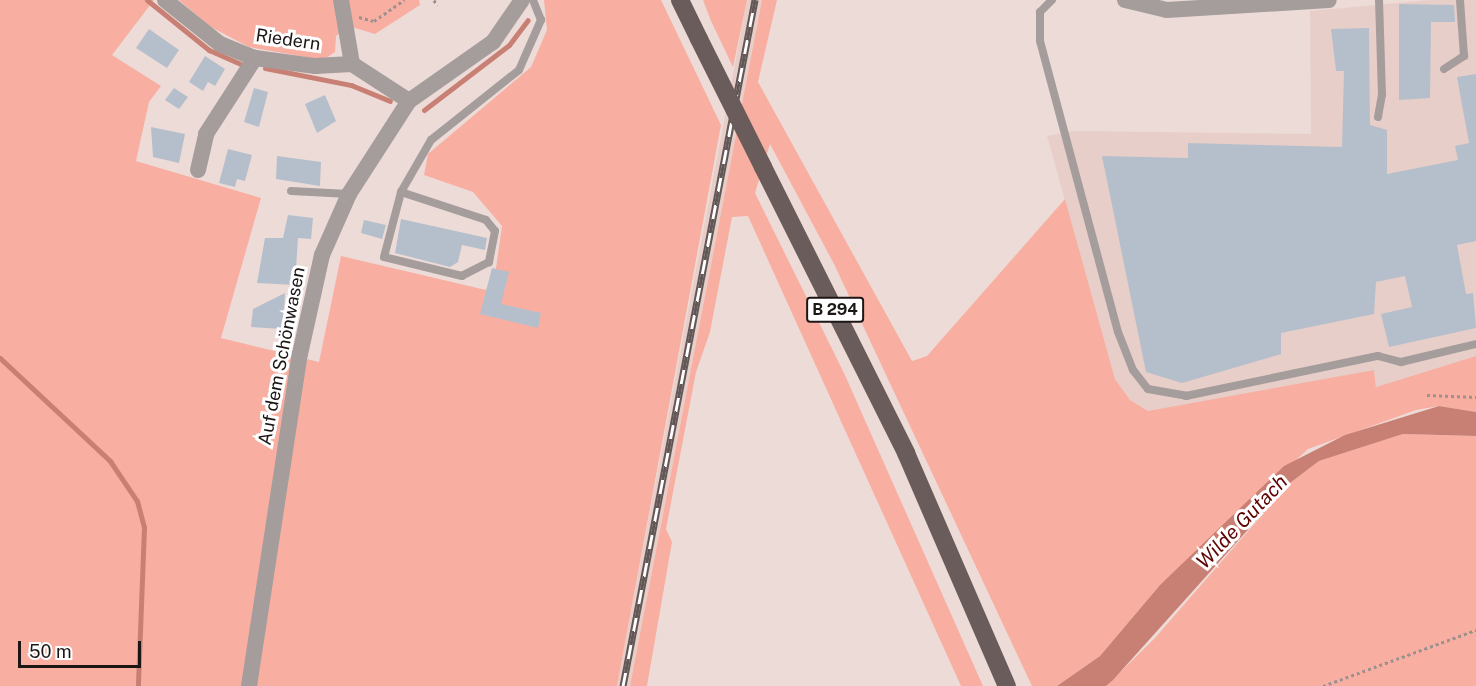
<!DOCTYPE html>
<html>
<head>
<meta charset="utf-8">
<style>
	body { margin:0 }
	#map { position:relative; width:1476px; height:686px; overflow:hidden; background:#eddbd8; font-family:"Public Sans",sans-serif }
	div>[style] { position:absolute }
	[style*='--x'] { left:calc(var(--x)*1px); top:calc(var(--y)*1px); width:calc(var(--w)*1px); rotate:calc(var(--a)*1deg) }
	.built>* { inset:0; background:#e8cec9 }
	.green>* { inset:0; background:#f8afa2 }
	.water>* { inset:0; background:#c98074 }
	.stream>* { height:5px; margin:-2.5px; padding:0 2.5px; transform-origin:2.5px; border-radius:2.5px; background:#c98074 }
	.building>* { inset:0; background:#b5bfcb }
	.path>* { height:3px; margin-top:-1.5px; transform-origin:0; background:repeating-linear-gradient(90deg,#9e908e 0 3px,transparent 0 6px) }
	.service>* { height:8px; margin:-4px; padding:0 4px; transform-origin:4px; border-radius:4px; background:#a59d9c }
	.minor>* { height:16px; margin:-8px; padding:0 8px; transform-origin:8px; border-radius:8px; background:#a59d9c }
	.trunk>* { height:18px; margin:-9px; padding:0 9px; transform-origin:9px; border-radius:9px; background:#6a5c5a }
	.rail>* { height:7px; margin-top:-3.5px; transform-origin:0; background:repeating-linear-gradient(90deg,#fff 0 14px,#615756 0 28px); box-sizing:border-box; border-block:2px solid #615756 }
	.trunk-bridge>* { height:18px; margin:-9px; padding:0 9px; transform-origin:9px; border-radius:9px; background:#6a5c5a }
	span { translate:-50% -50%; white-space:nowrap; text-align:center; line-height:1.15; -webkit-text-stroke:6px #fff; paint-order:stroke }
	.shield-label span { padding:2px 4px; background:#fff; border:2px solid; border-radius:4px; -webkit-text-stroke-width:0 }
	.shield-label { font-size:16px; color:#1c1615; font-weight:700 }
	.street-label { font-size:18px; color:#1c1615 }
	.water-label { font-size:20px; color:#600301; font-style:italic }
	.scale { position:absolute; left:18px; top:641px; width:123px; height:27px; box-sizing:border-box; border:3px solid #1c1615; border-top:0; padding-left:8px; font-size:18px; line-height:21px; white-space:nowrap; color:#1c1615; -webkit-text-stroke:4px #fff; paint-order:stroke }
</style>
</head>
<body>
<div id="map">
	<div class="built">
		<i style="clip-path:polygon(747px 0,762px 0,630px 686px,617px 686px)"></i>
		<i style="clip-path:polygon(1429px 0,1476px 0,1476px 356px,1376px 387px,1374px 370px,1167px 412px,1148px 411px,1130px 400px,1115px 379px,1047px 136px,1074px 131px,1311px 134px,1310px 11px)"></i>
	</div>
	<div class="green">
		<i style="clip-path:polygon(0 0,154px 0,112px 55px,161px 86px,149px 102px,136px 161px,261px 198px,221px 338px,319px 362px,341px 256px,486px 290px,496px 268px,502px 226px,473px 192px,424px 175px,428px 154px,531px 67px,547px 30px,544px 0,661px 0,721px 125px,617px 686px,0 686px)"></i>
		<i style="clip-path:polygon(179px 0,419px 0,420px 5px,375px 34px,348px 26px,336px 36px,335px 52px,323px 60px,249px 47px,211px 27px)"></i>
		<i style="clip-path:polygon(703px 0,747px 0,733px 67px,711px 21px)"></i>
		<i style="clip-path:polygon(762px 0,777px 0,758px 82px,912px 361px,927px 356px,1065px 199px,1115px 379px,1130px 400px,1148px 411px,1374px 370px,1376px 387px,1476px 356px,1476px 412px,1439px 406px,1416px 410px,1308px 449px,1160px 585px,1100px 656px,1057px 686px,1032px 686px,834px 264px,770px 144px,755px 193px,844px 373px,983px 686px,961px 686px,748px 216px,732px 217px,710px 332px,696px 372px,666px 529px,672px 542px,647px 686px,630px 686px)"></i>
		<i style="clip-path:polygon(1403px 434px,1476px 436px,1476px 686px,1106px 686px,1154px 639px,1290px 483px,1319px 461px)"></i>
	</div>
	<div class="water">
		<i style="clip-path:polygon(1439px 406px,1476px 412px,1476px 436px,1403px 434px,1319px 461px,1290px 483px,1113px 680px,1106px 686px,1057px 686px,1100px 656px,1160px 585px,1284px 466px,1345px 435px)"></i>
	</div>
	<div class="stream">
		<i style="--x:147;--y:0;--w:80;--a:38.9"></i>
		<i style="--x:209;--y:50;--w:34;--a:24"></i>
		<i style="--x:265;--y:68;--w:88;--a:11.2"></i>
		<i style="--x:351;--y:85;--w:42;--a:22.3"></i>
		<i style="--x:424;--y:110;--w:107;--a:-37.4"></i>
		<i style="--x:509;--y:45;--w:31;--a:-53"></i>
		<i style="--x:0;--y:358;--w:151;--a:43.1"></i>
		<i style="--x:110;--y:461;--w:48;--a:56"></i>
		<i style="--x:137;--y:501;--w:27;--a:75"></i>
		<i style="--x:144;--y:527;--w:159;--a:92.2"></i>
	</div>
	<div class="building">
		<i style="clip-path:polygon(1399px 4px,1454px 5px,1455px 22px,1431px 22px,1430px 98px,1399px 100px)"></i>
		<i style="clip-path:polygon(1369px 28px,1370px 125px,1387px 130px,1387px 174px,1458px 160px,1455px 146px,1469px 143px,1457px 77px,1476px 74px,1476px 241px,1457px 245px,1466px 294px,1473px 293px,1476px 328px,1389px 347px,1381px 314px,1412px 307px,1405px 276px,1376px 282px,1374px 314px,1281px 333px,1281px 354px,1182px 383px,1146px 372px,1102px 156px,1188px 158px,1188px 143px,1342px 147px,1344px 71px,1336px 71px,1331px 29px)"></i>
		<i style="clip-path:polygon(149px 29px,179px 50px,167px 68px,136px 48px)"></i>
		<i style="clip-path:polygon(205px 56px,225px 69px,215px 86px,208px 82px,203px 91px,189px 82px)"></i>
		<i style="clip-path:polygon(174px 88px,188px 97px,179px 109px,165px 100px)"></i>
		<i style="clip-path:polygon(254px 88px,268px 92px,259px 127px,244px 122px)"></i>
		<i style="clip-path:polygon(325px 95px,336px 121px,317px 133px,305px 104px)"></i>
		<i style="clip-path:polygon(151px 127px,185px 134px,179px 163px,153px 157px)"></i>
		<i style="clip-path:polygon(228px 149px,252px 155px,245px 181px,237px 179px,235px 187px,219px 183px)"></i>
		<i style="clip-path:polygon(277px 156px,321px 162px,320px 186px,276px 179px)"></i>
		<i style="clip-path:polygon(288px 215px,313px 218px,311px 239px,298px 238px,295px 285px,257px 283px,265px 238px,283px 238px)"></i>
		<i style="clip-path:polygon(401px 219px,487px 238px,485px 250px,462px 245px,458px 262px,450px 267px,395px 253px)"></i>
		<i style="clip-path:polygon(364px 220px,386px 225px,382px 239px,361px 233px)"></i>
		<i style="clip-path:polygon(492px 268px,509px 272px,501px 304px,541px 313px,538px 328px,480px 314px)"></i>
		<i style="clip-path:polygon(285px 293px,283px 329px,251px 327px,253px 309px)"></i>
	</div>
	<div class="path">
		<i style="--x:434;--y:0;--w:6;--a:59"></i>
		<i style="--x:359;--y:17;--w:16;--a:15"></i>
		<i style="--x:374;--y:21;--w:37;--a:-35"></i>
		<i style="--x:1427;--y:395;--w:49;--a:2.3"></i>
		<i style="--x:1323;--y:686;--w:163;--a:-20.1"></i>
	</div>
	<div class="service">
		<i style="--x:1052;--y:0;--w:17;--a:135"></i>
		<i style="--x:1040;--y:12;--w:29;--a:90"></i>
		<i style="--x:1040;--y:41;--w:301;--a:75"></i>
		<i style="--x:1118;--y:332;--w:41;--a:68.5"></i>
		<i style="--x:1133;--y:370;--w:24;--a:52"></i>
		<i style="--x:1148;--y:389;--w:39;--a:10"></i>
		<i style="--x:1186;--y:396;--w:196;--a:-11.8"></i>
		<i style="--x:1378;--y:356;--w:24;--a:15"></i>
		<i style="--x:1401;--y:362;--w:77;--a:-13.5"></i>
		<i style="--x:1444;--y:69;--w:24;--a:-33"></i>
		<i style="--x:1464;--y:56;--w:56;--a:-94.1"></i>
		<i style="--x:1378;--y:117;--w:22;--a:-80"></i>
		<i style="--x:1382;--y:95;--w:95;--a:-91.8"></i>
		<i style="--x:291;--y:191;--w:58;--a:3"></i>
		<i style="--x:401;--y:192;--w:89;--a:18.2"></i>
		<i style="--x:486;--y:220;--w:14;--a:51"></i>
		<i style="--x:495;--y:231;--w:32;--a:101"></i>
		<i style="--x:489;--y:262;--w:30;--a:153"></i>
		<i style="--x:462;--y:276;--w:80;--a:-166.3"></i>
		<i style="--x:384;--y:257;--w:67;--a:-75.3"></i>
		<i style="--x:401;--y:192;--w:60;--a:-60"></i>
		<i style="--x:431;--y:140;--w:112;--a:-38.5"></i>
		<i style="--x:519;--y:70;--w:55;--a:-66.3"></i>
		<i style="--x:541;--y:20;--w:22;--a:-112"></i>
	</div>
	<div class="minor">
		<i style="--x:165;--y:0;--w:70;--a:38.7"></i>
		<i style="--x:220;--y:44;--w:38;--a:22"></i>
		<i style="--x:255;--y:58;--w:61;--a:7.6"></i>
		<i style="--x:315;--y:66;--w:37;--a:-3"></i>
		<i style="--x:341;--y:0;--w:65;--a:80.2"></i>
		<i style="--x:352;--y:64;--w:68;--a:33"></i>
		<i style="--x:1125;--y:0;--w:43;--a:13.4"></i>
		<i style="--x:1167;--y:10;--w:162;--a:-3.5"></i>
		<i style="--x:198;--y:170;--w:37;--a:-77"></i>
		<i style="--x:206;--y:134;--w:90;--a:-57.2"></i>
		<i style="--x:249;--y:686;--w:336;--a:-81.3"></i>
		<i style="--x:300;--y:354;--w:101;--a:-77.5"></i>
		<i style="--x:322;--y:255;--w:67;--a:-66.1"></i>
		<i style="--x:349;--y:194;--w:111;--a:-57.2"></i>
		<i style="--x:409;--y:101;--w:103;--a:-35.1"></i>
		<i style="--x:493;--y:42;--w:51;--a:-55.4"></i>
	</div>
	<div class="trunk">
		<i style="--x:680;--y:0;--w:43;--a:64"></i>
		<i style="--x:763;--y:167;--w:320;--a:63.4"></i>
		<i style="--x:906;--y:453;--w:254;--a:66.6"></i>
	</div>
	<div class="rail">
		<i style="--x:623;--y:686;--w:699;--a:-79.11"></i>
	</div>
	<div class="trunk-bridge">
		<i style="--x:699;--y:39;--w:143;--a:63.4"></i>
	</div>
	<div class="shield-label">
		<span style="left:835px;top:310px">B 294</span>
	</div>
	<div class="street-label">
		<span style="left:288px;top:40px;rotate:8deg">Riedern</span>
		<span style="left:282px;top:356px;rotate:-79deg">Auf dem Schönwasen</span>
	</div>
	<div class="water-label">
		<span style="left:1242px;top:522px;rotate:-46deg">Wilde Gutach</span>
	</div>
	<div class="scale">50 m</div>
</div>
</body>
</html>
